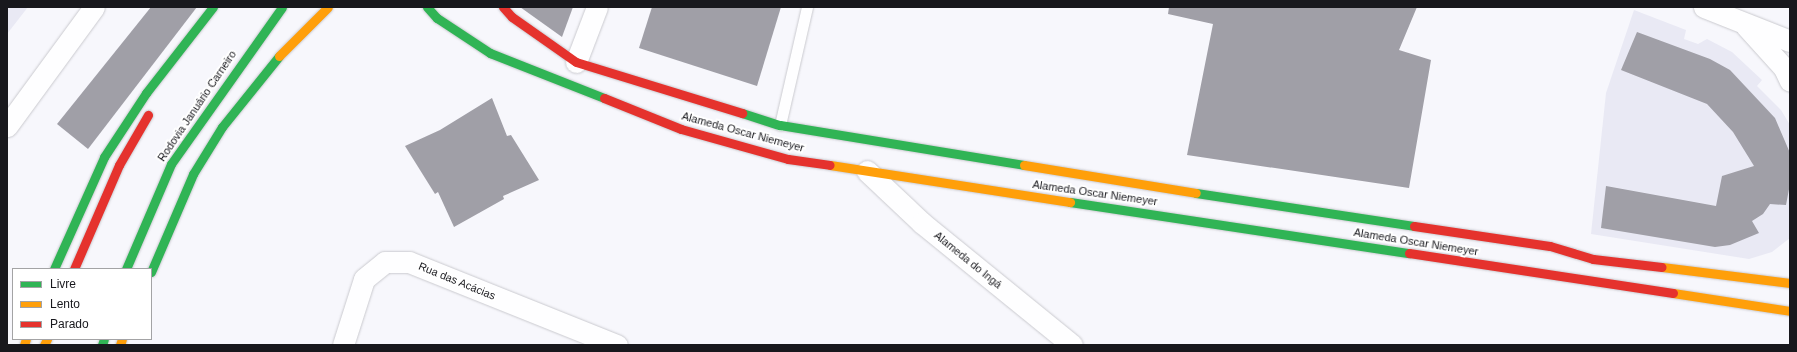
<!DOCTYPE html>
<html>
<head>
<meta charset="utf-8">
<style>
	body { margin:0 }
	#map { position:relative; width:1797px; height:352px; overflow:hidden; background:#f7f7fc; font-family:Arial,sans-serif }
	div>[style] { position:absolute }
	[style*='--x'] { left:calc(var(--x)*1px); top:calc(var(--y)*1px); width:calc(var(--w)*1px); rotate:calc(var(--a)*1deg) }
	.built>* { inset:0; background:#e9e9f4 }
	.building>* { inset:0; background:#a09fa7 }
	.roads { filter:drop-shadow(0 0 1px #cacacf) drop-shadow(0 0 1px #cacacf) }
	.lane>* { height:11px; margin:-5.5px; padding:0 5.5px; transform-origin:5.5px; border-radius:5.5px; background:#fefeff }
	.street>* { height:21px; margin:-10.5px; padding:0 10.5px; transform-origin:10.5px; border-radius:10.5px; background:#fefeff }
	.fast>* { height:9px; margin:-4.5px; padding:0 4.5px; transform-origin:4.5px; border-radius:4.5px; background:#30b455 }
	.slow>* { height:9px; margin:-4.5px; padding:0 4.5px; transform-origin:4.5px; border-radius:4.5px; background:#ff9f0a }
	.jam>* { height:9px; margin:-4.5px; padding:0 4.5px; transform-origin:4.5px; border-radius:4.5px; background:#e5322d }
	span { translate:-50% -50%; white-space:nowrap; text-align:center; line-height:1.15; -webkit-text-stroke:4px #fff; paint-order:stroke }
	.street-label { font-size:11px; color:#18181d }
	.frame { position:absolute; inset:0; border:8px solid #18181d; pointer-events:none }
	.legend { position:absolute; left:12px; top:268px; width:140px; height:72px; box-sizing:border-box; background:#fff; border:1px solid #a3a3a5; margin:0; padding:5px 7px; list-style:none; font-size:12px; color:#18181d }
	.legend li { display:flex; align-items:center; gap:8px; height:20px }
	.legend b { width:20px; border:1px solid #a3a3a5 }
</style>
</head>
<body>
<div id="map">
	<div class="built">
		<i style="clip-path:polygon(7px 7px,28px 7px,7px 34px)"></i>
		<i style="clip-path:polygon(1634px 10px,1686px 30px,1684px 39px,1698px 44px,1707px 39px,1732px 52px,1762px 80px,1757px 86px,1781px 110px,1790px 125px,1790px 238px,1772px 252px,1749px 259px,1591px 234px,1606px 93px)"></i>
	</div>
	<div class="building">
		<i style="clip-path:polygon(151px 7px,197px 7px,88px 149px,57px 124px)"></i>
		<i style="clip-path:polygon(520px 7px,573px 7px,562px 37px)"></i>
		<i style="clip-path:polygon(652px 7px,781px 7px,757px 86px,639px 48px)"></i>
		<i style="clip-path:polygon(1169px 7px,1417px 7px,1399px 50px,1431px 60px,1409px 188px,1187px 155px,1213px 24px,1168px 14px)"></i>
		<i style="clip-path:polygon(1637px 32px,1710px 59px,1730px 70px,1775px 118px,1790px 153px,1790px 184px,1786px 205px,1770px 204px,1763px 214px,1752px 221px,1759px 233px,1730px 245px,1715px 247px,1601px 228px,1606px 186px,1716px 206px,1722px 176px,1754px 166px,1733px 132px,1707px 104px,1621px 70px)"></i>
		<i style="clip-path:polygon(492px 98px,507px 136px,511px 135px,539px 180px,503px 196px,504px 199px,454px 227px,438px 192px,435px 194px,405px 146px,440px 130px)"></i>
	</div>
	<div class="roads">
		<div class="lane">
			<i style="--x:780;--y:125;--w:121;--a:-77.1"></i>
		</div>
		<div class="street">
			<i style="--x:1704;--y:7;--w:92;--a:21.6"></i>
			<i style="--x:1746;--y:26;--w:57;--a:47.9"></i>
			<i style="--x:1784;--y:68;--w:14;--a:65"></i>
			<i style="--x:576;--y:62;--w:59;--a:-69.1"></i>
			<i style="--x:7;--y:126;--w:147;--a:-53.8"></i>
			<i style="--x:867;--y:171;--w:76;--a:43.4"></i>
			<i style="--x:922;--y:223;--w:193;--a:39.1"></i>
			<i style="--x:343;--y:345;--w:69;--a:-72.3"></i>
			<i style="--x:364;--y:279;--w:27;--a:-39"></i>
			<i style="--x:385;--y:262;--w:24;--a:0"></i>
			<i style="--x:409;--y:262;--w:224;--a:21.8"></i>
		</div>
		<div class="fast">
			<i style="--x:427;--y:7;--w:15;--a:48"></i>
			<i style="--x:437;--y:18;--w:64;--a:33.4"></i>
			<i style="--x:490;--y:53;--w:123;--a:21.5"></i>
			<i style="--x:742;--y:113;--w:40;--a:18"></i>
			<i style="--x:780;--y:125;--w:247;--a:9.3"></i>
			<i style="--x:1196;--y:193;--w:220;--a:8.6"></i>
			<i style="--x:1070;--y:202;--w:343;--a:8.6"></i>
			<i style="--x:54;--y:269;--w:123;--a:-65.9"></i>
			<i style="--x:104;--y:157;--w:77;--a:-56.7"></i>
			<i style="--x:146;--y:93;--w:109;--a:-52.1"></i>
			<i style="--x:126;--y:269;--w:114;--a:-66.8"></i>
			<i style="--x:171;--y:164;--w:192;--a:-54.7"></i>
			<i style="--x:151;--y:272;--w:107;--a:-66.8"></i>
			<i style="--x:193;--y:174;--w:55;--a:-58.3"></i>
			<i style="--x:222;--y:127;--w:91;--a:-51.2"></i>
			<i style="--x:102;--y:345;--w:6;--a:-72"></i>
		</div>
		<div class="slow">
			<i style="--x:279;--y:56;--w:69;--a:-45"></i>
			<i style="--x:830;--y:165;--w:243;--a:8.8"></i>
			<i style="--x:1024;--y:165;--w:174;--a:9.2"></i>
			<i style="--x:1662;--y:267;--w:129;--a:7.1"></i>
			<i style="--x:1673;--y:293;--w:118;--a:8.7"></i>
			<i style="--x:24;--y:345;--w:6;--a:-72"></i>
			<i style="--x:44;--y:345;--w:7;--a:-63"></i>
			<i style="--x:120;--y:345;--w:6;--a:-72"></i>
		</div>
		<div class="jam">
			<i style="--x:503;--y:7;--w:13;--a:48"></i>
			<i style="--x:512;--y:17;--w:78;--a:35.1"></i>
			<i style="--x:576;--y:62;--w:174;--a:17.1"></i>
			<i style="--x:604;--y:98;--w:83;--a:21.9"></i>
			<i style="--x:681;--y:129;--w:111;--a:15.7"></i>
			<i style="--x:788;--y:159;--w:42;--a:8.1"></i>
			<i style="--x:1414;--y:226;--w:137;--a:8.4"></i>
			<i style="--x:1550;--y:246;--w:45;--a:16.8"></i>
			<i style="--x:1593;--y:259;--w:69;--a:6.6"></i>
			<i style="--x:1409;--y:253;--w:267;--a:8.6"></i>
			<i style="--x:74;--y:269;--w:113;--a:-66.6"></i>
			<i style="--x:119;--y:165;--w:58;--a:-59.9"></i>
		</div>
	</div>
	<div class="street-label">
		<span style="left:197px;top:106px;rotate:-56deg">Rodovia Januário Carneiro</span>
		<span style="left:743px;top:132px;rotate:15deg">Alameda Oscar Niemeyer</span>
		<span style="left:1095px;top:193px;rotate:8deg">Alameda Oscar Niemeyer</span>
		<span style="left:1416px;top:242px;rotate:9deg">Alameda Oscar Niemeyer</span>
		<span style="left:968px;top:260px;rotate:39deg">Alameda do Ingá</span>
		<span style="left:457px;top:281px;rotate:22deg">Rua das Acácias</span>
	</div>
	<div class="frame"></div>
	<ul class="legend">
	<li><b style="height:5px;background:#30b455"></b>Livre</li>
	<li><b style="height:5px;background:#ff9f0a"></b>Lento</li>
	<li><b style="height:5px;background:#e5322d"></b>Parado</li>
	</ul>
</div>
</body>
</html>
